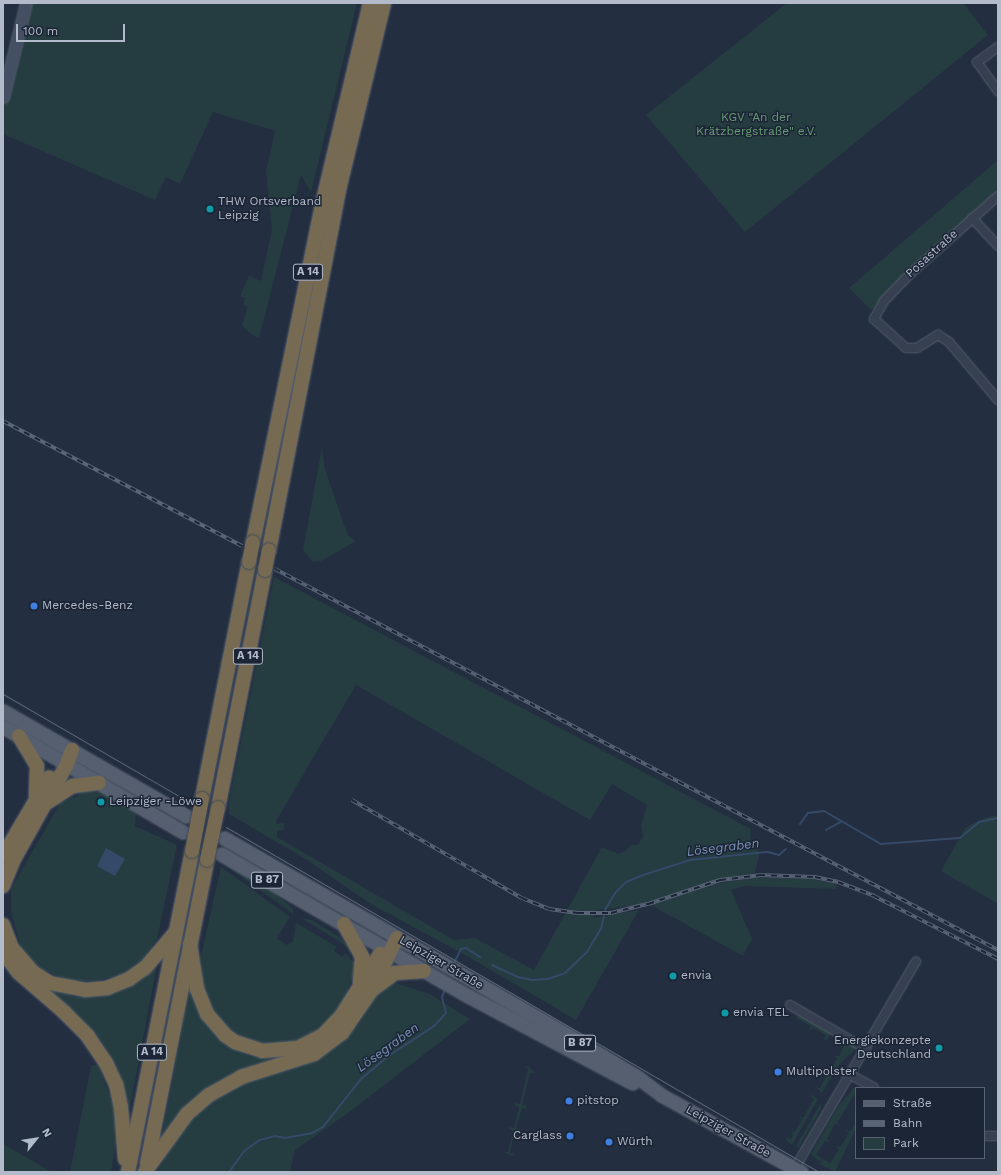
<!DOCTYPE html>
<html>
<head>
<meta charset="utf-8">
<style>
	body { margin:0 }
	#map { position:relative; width:1001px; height:1175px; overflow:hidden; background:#232e40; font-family:"Work Sans",sans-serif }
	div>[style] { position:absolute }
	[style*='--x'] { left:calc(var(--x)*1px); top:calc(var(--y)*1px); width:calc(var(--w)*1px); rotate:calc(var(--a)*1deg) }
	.green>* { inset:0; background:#253d41 }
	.water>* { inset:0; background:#354968 }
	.stream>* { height:2px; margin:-1px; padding:0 1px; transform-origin:1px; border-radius:1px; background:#354968 }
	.roads { filter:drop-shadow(0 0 1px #555e6d) drop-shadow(0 0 1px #555e6d) }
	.street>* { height:8px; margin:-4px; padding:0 4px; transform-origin:4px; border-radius:4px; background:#374050 }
	.secondary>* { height:11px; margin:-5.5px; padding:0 5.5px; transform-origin:5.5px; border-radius:5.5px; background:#454f63 }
	.primary>* { height:13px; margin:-6.5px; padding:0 6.5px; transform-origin:6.5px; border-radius:6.5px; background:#555f70 }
	.highway>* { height:14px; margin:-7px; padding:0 7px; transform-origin:7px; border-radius:7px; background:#766a53 }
	.tram>* { height:1px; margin:-0.5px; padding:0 0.5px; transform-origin:0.5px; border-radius:0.5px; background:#596477 }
	.rail>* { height:3.5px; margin-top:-1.75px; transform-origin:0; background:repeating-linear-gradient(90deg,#1c2535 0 6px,#596477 0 12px); box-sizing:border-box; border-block:1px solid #596477 }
	.bridges { filter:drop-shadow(0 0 1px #424b5a) drop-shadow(0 0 1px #424b5a) }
	.highway-bridge>* { height:14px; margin:-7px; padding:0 7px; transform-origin:7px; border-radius:7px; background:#766a53 }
	.dots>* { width:11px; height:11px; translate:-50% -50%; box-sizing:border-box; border:2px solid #1c2535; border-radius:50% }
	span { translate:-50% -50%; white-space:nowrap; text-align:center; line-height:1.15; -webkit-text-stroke:3px #1c2535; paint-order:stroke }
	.shield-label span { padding:1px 3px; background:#1c2535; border:1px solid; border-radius:3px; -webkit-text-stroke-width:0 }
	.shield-label { font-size:11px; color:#b3bbca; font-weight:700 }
	.park-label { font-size:12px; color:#689d76 }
	.poi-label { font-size:12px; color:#b3bbca }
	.left { translate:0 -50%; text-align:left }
	.right { translate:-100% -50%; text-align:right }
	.street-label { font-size:12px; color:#b3bbca }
	.water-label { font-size:13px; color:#7990b4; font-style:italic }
	.frame { position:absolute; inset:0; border:4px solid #b3bbca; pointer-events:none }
	.legend { position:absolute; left:855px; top:1087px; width:130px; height:72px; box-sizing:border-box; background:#1c2535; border:1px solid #586171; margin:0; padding:5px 7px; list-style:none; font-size:12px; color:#b3bbca }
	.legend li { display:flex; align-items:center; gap:8px; height:20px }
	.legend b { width:20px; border:1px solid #586171 }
	.north { position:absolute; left:16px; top:1119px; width:40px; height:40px; -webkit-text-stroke:3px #1c2535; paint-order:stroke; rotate:60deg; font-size:11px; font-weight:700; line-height:16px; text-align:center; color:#b3bbca }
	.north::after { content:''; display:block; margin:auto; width:14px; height:18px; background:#b3bbca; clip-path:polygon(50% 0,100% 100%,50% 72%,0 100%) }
	.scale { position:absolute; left:16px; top:24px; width:109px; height:18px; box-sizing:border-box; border:2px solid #b3bbca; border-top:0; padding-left:5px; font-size:12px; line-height:14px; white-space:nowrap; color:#b3bbca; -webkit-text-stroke:3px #1c2535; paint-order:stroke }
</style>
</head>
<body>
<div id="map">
	<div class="green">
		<i style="clip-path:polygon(26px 3px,357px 3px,311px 192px,301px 175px,259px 338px,248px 332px,242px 325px,248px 307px,243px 305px,245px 298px,240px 296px,249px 276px,261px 281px,272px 229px,266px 172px,275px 131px,213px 112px,180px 184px,166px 177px,155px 200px,3px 134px,3px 111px)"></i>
		<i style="clip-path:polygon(787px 3px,963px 3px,988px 35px,745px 232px,646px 115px)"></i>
		<i style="clip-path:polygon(998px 160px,998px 192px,939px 242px,871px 310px,849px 288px)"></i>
		<i style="clip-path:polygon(322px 447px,325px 469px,344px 525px,349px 536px,356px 541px,321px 561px,313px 562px,303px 550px)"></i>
		<i style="clip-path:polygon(evenodd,274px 577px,751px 829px,750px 839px,757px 846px,759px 856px,755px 873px,719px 879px,637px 905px,597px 910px,593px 918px,639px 910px,576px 1020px,467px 956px,369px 903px,307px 860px,229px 814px,229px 802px,274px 577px,356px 685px,590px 820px,612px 784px,647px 805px,641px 825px,643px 837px,637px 845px,631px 845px,624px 852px,618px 854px,602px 847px,534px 970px,475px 938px,454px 940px,277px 837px,277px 831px,284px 830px,284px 823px,276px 824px,276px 821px,356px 685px)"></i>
		<i style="clip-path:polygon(78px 789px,95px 790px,108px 795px,136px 811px,135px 826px,177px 845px,157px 939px,142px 960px,121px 975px,95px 981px,71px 981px,43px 970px,21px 947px,11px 912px,11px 889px,60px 803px,79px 795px)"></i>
		<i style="clip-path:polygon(998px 815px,998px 904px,941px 871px,965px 828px,984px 818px)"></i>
		<i style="clip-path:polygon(222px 858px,282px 899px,293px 909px,293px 914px,221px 862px)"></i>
		<i style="clip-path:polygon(221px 867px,290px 917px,277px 938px,287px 945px,293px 941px,296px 923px,337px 947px,334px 951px,342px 957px,346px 953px,354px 963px,353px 976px,343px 1002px,323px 1028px,304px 1040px,268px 1046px,250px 1041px,228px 1028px,208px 1004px,202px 984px,201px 956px)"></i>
		<i style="clip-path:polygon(753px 877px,815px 879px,836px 883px,837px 889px,744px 886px,731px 890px,752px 939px,743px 956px,651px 905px,705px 886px)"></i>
		<i style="clip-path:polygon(301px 918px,312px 920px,341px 938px,354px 956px,342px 943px)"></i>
		<i style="clip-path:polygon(157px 965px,130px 1108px,115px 1063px,101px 1041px,71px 1008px,48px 990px,50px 988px,74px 997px,105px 995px,129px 987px,146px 976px)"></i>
		<i style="clip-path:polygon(389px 981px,430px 994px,470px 1019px,348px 1113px,295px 1150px,290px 1172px,157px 1172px,184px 1124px,214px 1097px,346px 1035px,359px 1024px,378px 991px)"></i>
		<i style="clip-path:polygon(189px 992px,199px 1014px,225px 1044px,248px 1056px,276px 1060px,191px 1102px,172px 1122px,161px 1141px)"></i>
		<i style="clip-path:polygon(799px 1013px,832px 1031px,826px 1041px,824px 1039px,826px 1035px,814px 1028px,809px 1030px,811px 1026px,798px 1019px,795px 1023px)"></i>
		<i style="clip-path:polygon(846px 1039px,857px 1048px,840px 1064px,834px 1073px,826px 1069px,831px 1069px,837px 1058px,834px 1056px,839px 1056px,845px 1044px,842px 1042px)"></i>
		<i style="clip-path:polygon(98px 1064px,115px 1110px,116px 1144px,111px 1172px,70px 1172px,91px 1066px)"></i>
		<i style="clip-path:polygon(528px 1066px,535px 1073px,530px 1073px,522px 1105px,527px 1106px,526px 1109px,522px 1108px,516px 1128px,521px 1130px,520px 1132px,515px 1131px,510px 1153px,515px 1154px,512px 1156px,503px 1152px,508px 1152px,513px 1131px,509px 1129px,509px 1127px,514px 1128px,519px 1107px,515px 1106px,515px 1103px,520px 1104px,528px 1069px,524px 1067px)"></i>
		<i style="clip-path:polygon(824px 1072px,832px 1076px,822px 1093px,816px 1087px,820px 1088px,827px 1075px)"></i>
		<i style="clip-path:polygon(854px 1088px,858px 1088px,847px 1107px,851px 1109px,846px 1108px,837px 1123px,841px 1126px,835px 1124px,827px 1139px,830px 1142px,825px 1141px,816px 1155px,822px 1158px,820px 1161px,811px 1155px,812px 1153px,838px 1107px)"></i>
		<i style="clip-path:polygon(812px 1095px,818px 1099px,792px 1145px,787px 1141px,786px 1137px,791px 1139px,793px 1134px,790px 1132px,794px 1132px,802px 1120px,799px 1116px,803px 1118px,814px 1099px,810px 1096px)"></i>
		<i style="clip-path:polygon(821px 1103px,821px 1109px,798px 1148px,796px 1146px)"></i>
		<i style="clip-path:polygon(856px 1122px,856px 1128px,835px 1172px,819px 1164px,823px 1159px,830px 1163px,839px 1149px,835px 1146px,840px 1147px,849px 1133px,845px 1130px,851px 1131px)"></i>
		<i style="clip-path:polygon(3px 1144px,52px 1172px,3px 1172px)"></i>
	</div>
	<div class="water">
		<i style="clip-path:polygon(106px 848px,125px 859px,115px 876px,97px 866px)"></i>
	</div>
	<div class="stream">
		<i style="--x:800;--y:824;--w:14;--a:-54"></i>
		<i style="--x:808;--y:813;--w:16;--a:-7"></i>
		<i style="--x:824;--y:811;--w:66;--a:30.1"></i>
		<i style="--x:881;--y:844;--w:79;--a:-4.3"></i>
		<i style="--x:960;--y:838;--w:25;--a:-40"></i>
		<i style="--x:979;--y:822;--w:19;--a:-12"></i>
		<i style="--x:826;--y:830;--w:18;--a:-29"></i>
		<i style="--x:605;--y:910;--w:21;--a:-59"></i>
		<i style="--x:616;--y:892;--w:14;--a:-45"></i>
		<i style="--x:626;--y:882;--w:18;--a:-22"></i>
		<i style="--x:643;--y:875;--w:49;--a:-17.7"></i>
		<i style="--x:690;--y:860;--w:78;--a:-5.9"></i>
		<i style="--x:768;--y:852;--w:11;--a:15"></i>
		<i style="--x:779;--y:855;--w:9;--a:-41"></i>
		<i style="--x:454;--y:963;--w:16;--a:-63"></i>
		<i style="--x:461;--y:949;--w:5;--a:-11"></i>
		<i style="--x:466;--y:948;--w:17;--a:33"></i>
		<i style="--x:492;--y:965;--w:29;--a:25"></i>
		<i style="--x:518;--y:977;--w:14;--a:12"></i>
		<i style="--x:532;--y:980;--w:16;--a:-4"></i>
		<i style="--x:548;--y:979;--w:18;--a:-19"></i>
		<i style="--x:565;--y:973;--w:30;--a:-44"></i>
		<i style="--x:587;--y:952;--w:27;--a:-59"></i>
		<i style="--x:601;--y:929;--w:13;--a:-77"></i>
		<i style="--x:229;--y:1172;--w:26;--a:-54"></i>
		<i style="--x:244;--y:1151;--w:19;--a:-35"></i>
		<i style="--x:260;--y:1140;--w:16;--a:-15"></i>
		<i style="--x:275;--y:1136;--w:10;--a:11"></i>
		<i style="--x:285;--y:1138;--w:27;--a:-10"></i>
		<i style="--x:312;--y:1133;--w:13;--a:-29"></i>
		<i style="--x:323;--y:1127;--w:61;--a:-51.6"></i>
		<i style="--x:361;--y:1079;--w:38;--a:-40"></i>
		<i style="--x:390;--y:1055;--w:53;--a:-33.4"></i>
		<i style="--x:434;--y:1026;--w:18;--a:-47"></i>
		<i style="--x:446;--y:1013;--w:16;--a:-104"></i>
		<i style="--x:442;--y:997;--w:9;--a:-69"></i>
	</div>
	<div class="roads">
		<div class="street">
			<i style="--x:998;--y:47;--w:26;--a:144"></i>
			<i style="--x:977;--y:62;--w:36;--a:54"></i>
			<i style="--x:998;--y:196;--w:118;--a:138.4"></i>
			<i style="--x:910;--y:274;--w:37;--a:134"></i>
			<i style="--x:884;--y:301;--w:21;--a:119"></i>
			<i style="--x:874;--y:319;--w:43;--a:42.2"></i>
			<i style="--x:906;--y:348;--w:11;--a:0"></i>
			<i style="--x:917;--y:348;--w:25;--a:-32"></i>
			<i style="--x:938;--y:335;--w:13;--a:32"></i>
			<i style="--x:949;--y:342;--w:76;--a:49.8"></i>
			<i style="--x:972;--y:218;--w:38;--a:47"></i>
			<i style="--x:790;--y:1005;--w:88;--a:30.1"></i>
			<i style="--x:851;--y:1075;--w:26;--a:29"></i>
			<i style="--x:984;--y:1136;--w:14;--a:0"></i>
			<i style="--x:793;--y:1171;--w:243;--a:-59.6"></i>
		</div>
		<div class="secondary">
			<i style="--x:3;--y:97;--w:97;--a:-76.3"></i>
		</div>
		<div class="primary">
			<i style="--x:3;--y:711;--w:211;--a:29.8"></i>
			<i style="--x:3;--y:727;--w:208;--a:30.3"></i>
			<i style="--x:224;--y:838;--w:406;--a:29.8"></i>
			<i style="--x:576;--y:1040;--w:70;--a:31"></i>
			<i style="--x:636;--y:1076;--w:31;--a:37"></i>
			<i style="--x:661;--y:1095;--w:160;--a:28.8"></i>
			<i style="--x:221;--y:854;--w:285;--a:29.9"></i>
			<i style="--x:468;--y:996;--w:186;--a:27.9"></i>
		</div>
		<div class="highway">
			<i style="--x:253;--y:542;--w:344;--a:-78.4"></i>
			<i style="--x:322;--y:205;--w:208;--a:-76.6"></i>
			<i style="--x:269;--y:550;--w:372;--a:-79"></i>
			<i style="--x:340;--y:185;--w:187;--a:-76.4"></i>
			<i style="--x:19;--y:736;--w:35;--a:59"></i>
			<i style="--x:37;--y:766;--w:31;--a:92"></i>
			<i style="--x:202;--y:799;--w:242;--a:-78.8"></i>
			<i style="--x:48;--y:802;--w:30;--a:-33"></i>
			<i style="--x:73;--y:786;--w:26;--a:-7"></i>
			<i style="--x:218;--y:808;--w:243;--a:-78.8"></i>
			<i style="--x:3;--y:856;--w:91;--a:-59.5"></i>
			<i style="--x:3;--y:886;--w:29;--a:-68"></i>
			<i style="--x:14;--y:859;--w:109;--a:-60.8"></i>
			<i style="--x:67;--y:764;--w:15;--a:-70"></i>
			<i style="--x:344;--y:924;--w:38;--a:61"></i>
			<i style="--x:362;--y:957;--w:25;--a:95"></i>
			<i style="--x:3;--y:925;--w:25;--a:69"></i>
			<i style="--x:12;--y:948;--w:33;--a:49"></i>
			<i style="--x:34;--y:973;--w:19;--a:32"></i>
			<i style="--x:50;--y:983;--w:36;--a:11"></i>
			<i style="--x:85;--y:990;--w:22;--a:-5"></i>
			<i style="--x:107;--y:988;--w:24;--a:-22"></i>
			<i style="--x:129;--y:979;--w:19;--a:-35"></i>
			<i style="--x:145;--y:968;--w:45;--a:-49.5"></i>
			<i style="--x:190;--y:944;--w:46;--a:81.2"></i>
			<i style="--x:197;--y:989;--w:27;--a:68"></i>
			<i style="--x:207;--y:1014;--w:28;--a:49"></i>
			<i style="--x:225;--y:1035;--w:12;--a:35"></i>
			<i style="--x:235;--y:1042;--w:28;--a:18"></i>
			<i style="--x:262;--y:1051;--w:36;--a:-5"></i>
			<i style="--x:298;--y:1048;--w:27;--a:-27"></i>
			<i style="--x:322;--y:1036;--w:29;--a:-46"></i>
			<i style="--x:342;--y:1015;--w:72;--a:-58.1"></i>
			<i style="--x:3;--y:952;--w:26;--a:53"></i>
			<i style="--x:19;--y:973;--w:60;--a:40.9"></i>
			<i style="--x:64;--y:1012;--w:33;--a:45"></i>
			<i style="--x:87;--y:1035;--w:34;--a:56"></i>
			<i style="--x:106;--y:1063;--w:23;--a:65"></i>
			<i style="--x:116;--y:1084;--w:24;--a:78"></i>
			<i style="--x:121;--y:1107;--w:52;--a:85.6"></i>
			<i style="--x:373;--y:989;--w:27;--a:-36"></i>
			<i style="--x:395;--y:973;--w:29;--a:-4"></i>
			<i style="--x:147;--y:1164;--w:310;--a:-78.8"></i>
			<i style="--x:128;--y:1172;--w:327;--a:-78.7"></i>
			<i style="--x:145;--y:1172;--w:72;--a:-54.1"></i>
			<i style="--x:187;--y:1114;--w:29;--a:-41"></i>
			<i style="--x:209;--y:1095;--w:37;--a:-29"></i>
			<i style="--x:241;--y:1077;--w:77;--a:-17.5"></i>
			<i style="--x:314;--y:1054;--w:35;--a:-37"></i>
			<i style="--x:342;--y:1033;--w:51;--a:-55.4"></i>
			<i style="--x:371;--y:991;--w:59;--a:-63.9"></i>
		</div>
	</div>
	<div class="tram">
		<i style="--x:3;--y:694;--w:215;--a:30.1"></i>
		<i style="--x:226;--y:827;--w:686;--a:30.19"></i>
	</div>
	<div class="rail">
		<i style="--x:3;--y:421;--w:270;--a:27.6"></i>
		<i style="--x:275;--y:569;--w:817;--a:27.79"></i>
		<i style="--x:352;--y:800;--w:196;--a:30"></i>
		<i style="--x:522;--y:898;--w:29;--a:22"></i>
		<i style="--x:549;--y:909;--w:29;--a:8"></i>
		<i style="--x:578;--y:913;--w:33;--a:0"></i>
		<i style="--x:611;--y:913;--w:38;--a:-14"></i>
		<i style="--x:648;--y:904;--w:76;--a:-18.4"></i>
		<i style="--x:720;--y:880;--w:39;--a:-7"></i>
		<i style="--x:759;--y:875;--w:56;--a:2"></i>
		<i style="--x:815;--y:877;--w:24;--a:12"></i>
		<i style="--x:838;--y:882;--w:39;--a:21"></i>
		<i style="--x:874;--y:896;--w:139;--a:26.9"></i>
	</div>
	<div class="bridges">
		<div class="highway-bridge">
			<i style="--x:249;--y:562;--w:20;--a:-79"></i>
			<i style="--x:265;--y:570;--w:20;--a:-79"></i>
			<i style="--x:192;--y:851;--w:53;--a:-79.1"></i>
			<i style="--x:207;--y:860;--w:53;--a:-78.1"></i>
		</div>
	</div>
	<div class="dots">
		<i style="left:210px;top:209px;background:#0f9aa8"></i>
		<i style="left:34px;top:606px;background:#3f7fe0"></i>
		<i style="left:101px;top:802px;background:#0f9aa8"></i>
		<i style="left:673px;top:976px;background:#0f9aa8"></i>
		<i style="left:725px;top:1013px;background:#0f9aa8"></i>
		<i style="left:939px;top:1048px;background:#0f9aa8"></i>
		<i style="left:778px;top:1072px;background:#3f7fe0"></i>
		<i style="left:569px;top:1101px;background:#3f7fe0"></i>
		<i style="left:570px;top:1136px;background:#3f7fe0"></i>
		<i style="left:609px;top:1142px;background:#3f7fe0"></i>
	</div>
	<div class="shield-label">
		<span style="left:308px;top:272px">A 14</span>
		<span style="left:248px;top:656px">A 14</span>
		<span style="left:267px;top:880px">B 87</span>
		<span style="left:580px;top:1043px">B 87</span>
		<span style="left:152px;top:1052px">A 14</span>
	</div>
	<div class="park-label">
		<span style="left:756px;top:125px">KGV "An der<br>Krätzbergstraße" e.V.</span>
	</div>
	<div class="poi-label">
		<span class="left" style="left:218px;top:209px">THW Ortsverband<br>Leipzig</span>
		<span class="left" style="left:42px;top:606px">Mercedes-Benz</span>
		<span class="left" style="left:109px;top:802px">Leipziger -Löwe</span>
		<span class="left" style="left:681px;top:976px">envia</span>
		<span class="left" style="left:733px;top:1013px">envia TEL</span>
		<span class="right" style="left:931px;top:1048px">Energiekonzepte<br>Deutschland</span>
		<span class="left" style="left:786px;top:1072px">Multipolster</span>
		<span class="left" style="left:577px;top:1101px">pitstop</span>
		<span class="right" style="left:562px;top:1136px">Carglass</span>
		<span class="left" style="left:617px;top:1142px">Würth</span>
	</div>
	<div class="street-label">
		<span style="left:932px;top:254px;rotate:-42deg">Posastraße</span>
		<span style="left:441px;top:963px;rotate:30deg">Leipziger Straße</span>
		<span style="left:728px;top:1132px;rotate:29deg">Leipziger Straße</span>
	</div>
	<div class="water-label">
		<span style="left:723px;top:848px;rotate:-7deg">Lösegraben</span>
		<span style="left:388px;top:1048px;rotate:-36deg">Lösegraben</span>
	</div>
	<div class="frame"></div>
	<ul class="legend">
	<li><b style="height:5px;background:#555f70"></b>Straße</li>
	<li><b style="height:5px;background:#596477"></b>Bahn</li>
	<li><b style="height:11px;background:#253d41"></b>Park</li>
	</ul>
	<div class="north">N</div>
	<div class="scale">100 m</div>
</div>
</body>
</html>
